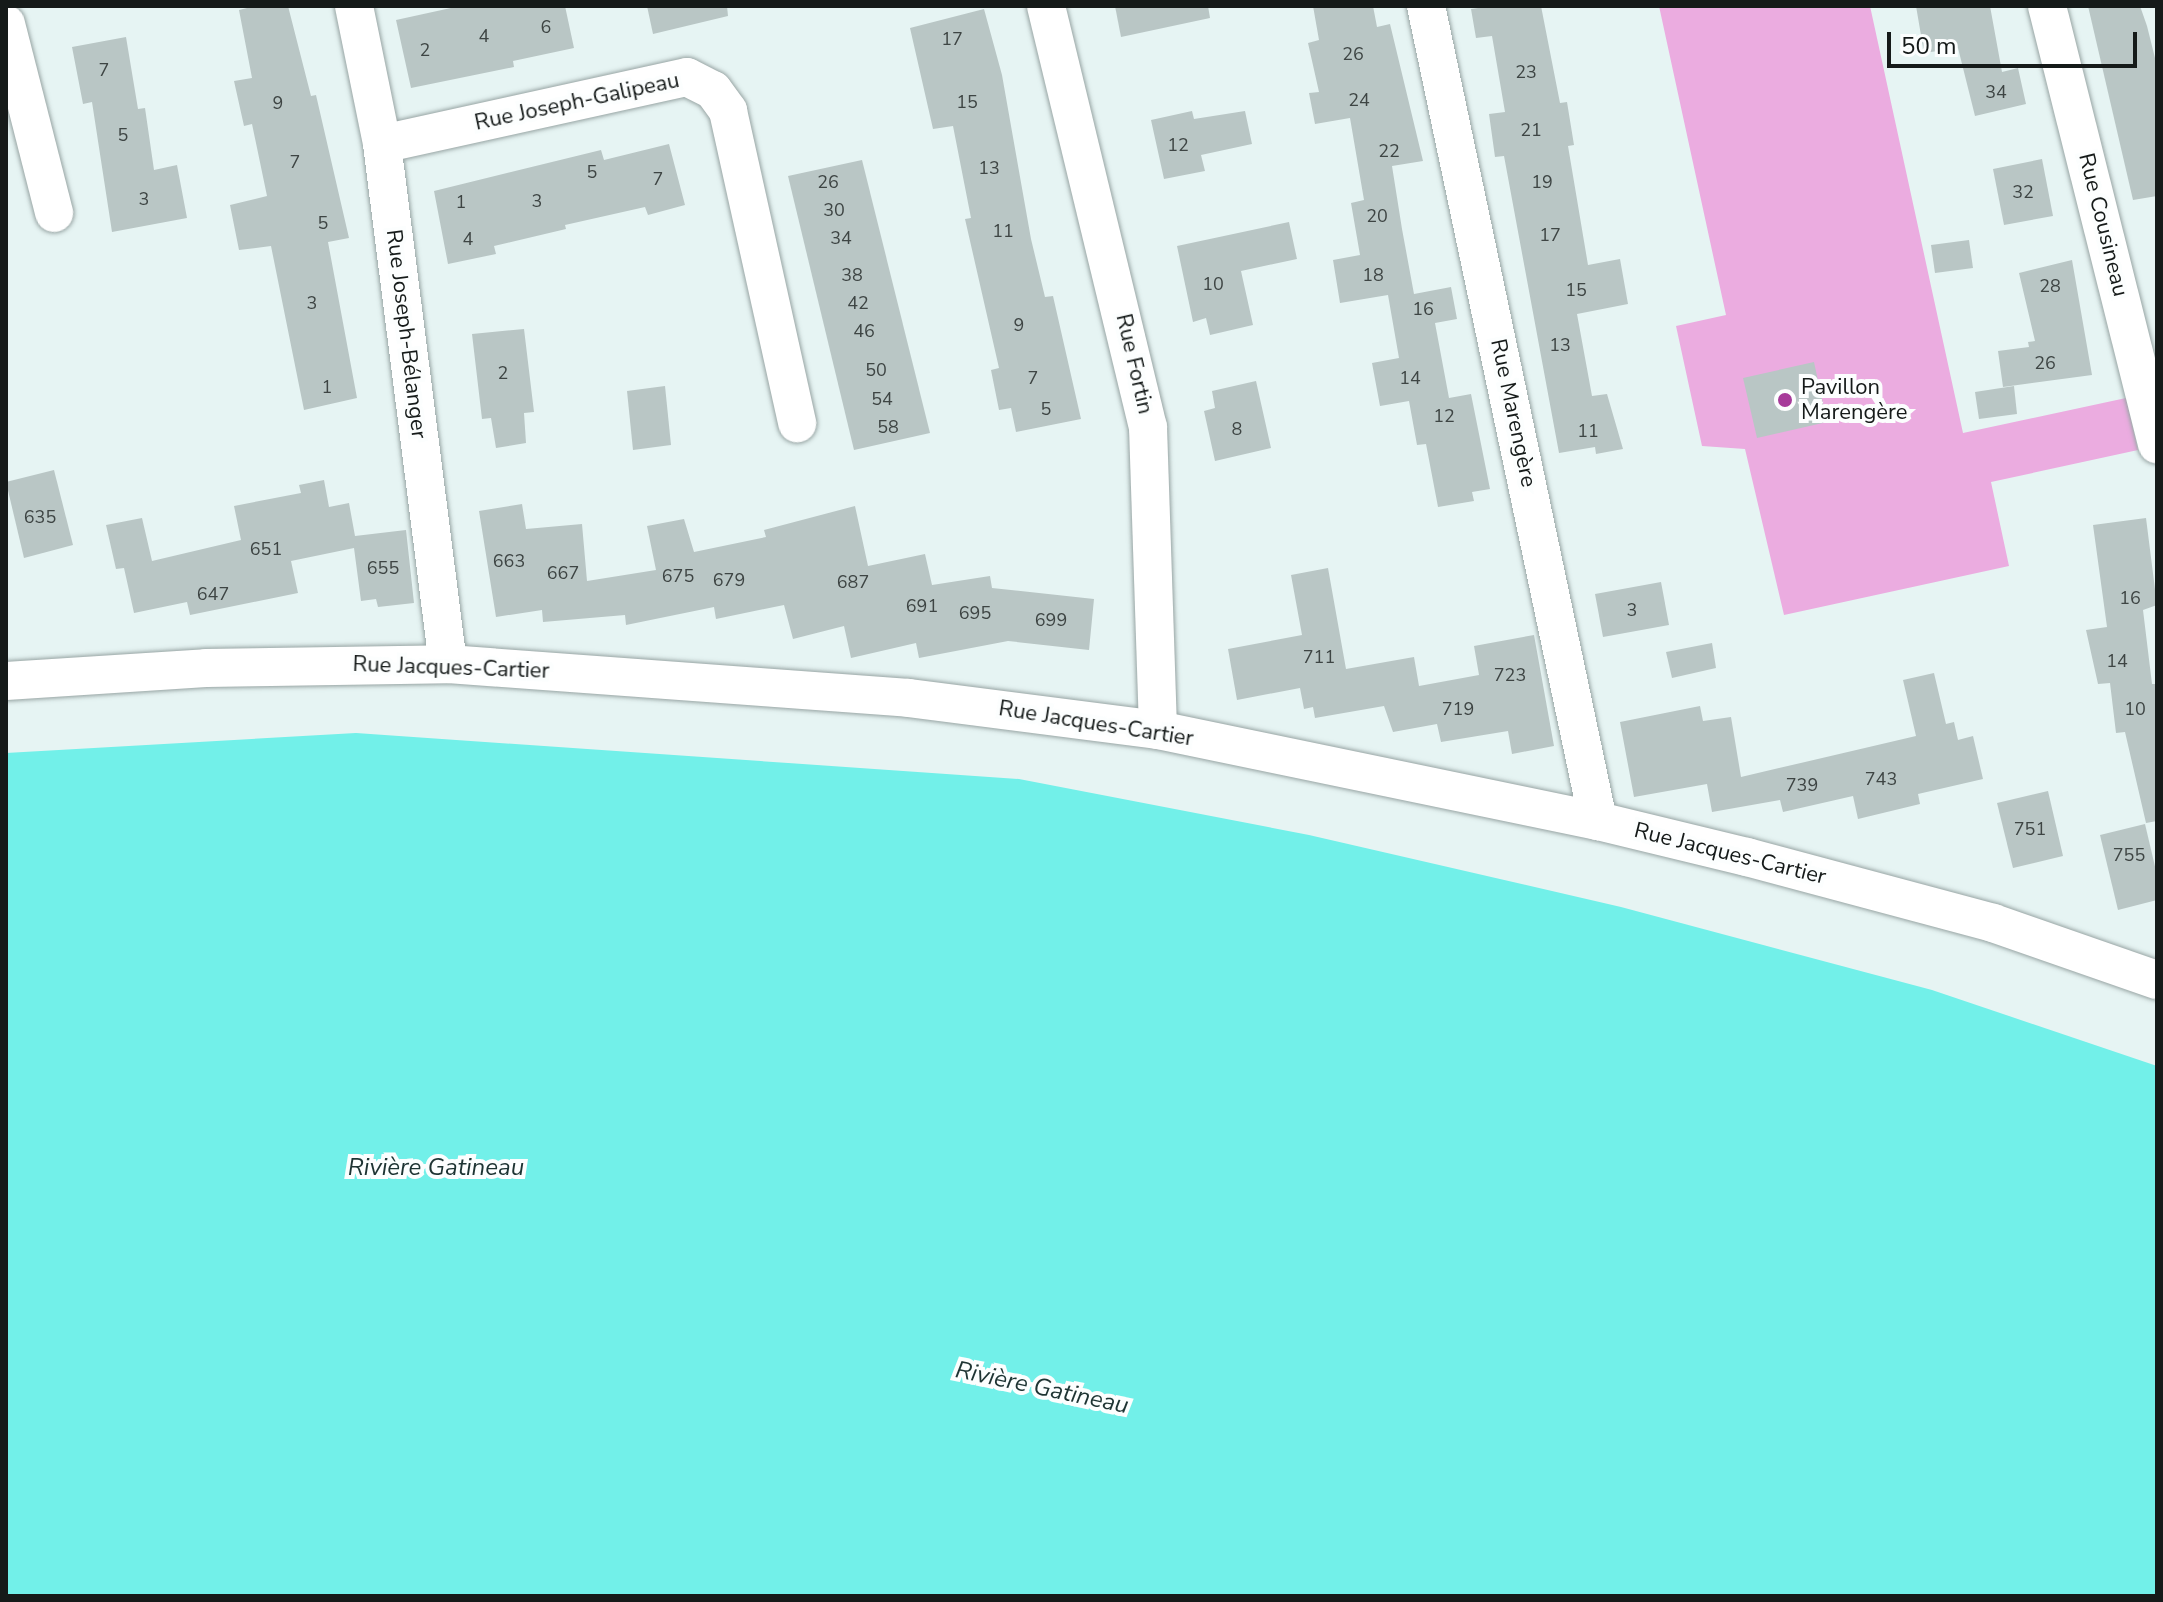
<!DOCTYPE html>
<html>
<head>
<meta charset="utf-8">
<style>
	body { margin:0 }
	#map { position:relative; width:2163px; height:1602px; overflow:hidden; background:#e6f4f3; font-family:"Nunito Sans",sans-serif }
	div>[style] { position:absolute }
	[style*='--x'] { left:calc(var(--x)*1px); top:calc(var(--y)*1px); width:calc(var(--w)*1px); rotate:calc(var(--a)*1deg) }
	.green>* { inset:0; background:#ebace0 }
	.water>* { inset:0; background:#72f0e9 }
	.building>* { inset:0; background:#b9c6c5 }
	.roads { filter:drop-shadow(0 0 2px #98a5a4) drop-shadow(0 0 2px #98a5a4) }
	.minor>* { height:38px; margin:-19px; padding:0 19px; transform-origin:19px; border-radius:19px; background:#fff }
	.dots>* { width:22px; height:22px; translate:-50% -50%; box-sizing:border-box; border:4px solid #fcfefe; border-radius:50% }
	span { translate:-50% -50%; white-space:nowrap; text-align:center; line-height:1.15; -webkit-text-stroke:8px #fcfefe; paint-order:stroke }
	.number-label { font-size:18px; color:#3e4544 }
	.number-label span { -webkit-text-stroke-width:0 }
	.street-label { font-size:22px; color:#151a19 }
	.poi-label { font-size:22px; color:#151a19 }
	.left { translate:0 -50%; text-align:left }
	.water-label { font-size:24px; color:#1e3433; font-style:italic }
	.frame { position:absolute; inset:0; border:8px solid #151a19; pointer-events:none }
	.scale { position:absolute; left:1887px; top:32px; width:250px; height:36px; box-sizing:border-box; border:4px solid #151a19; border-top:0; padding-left:10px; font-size:24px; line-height:28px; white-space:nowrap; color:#151a19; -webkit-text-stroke:6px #fcfefe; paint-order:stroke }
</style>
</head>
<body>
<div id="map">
	<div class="green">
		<i style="clip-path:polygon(1659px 6px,1870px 6px,1963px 433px,2126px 398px,2138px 450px,1991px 482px,2009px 566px,1784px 615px,1745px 449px,1702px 446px,1676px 326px,1726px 315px)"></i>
	</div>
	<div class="water">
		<i style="clip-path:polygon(356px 733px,1019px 779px,1309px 835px,1621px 907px,1932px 990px,2157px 1066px,2157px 1596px,6px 1596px,6px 753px)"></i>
	</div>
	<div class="building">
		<i style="clip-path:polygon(255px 6px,288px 6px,311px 96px,316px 95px,349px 238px,328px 242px,357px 398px,304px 410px,271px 246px,239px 250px,230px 205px,267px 196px,252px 124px,244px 126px,234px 81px,252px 78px,239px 10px)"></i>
		<i style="clip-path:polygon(460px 6px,565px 6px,574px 48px,513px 61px,514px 67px,411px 88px,396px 20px)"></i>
		<i style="clip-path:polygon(647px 6px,727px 6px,728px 16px,653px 34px)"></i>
		<i style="clip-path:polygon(1115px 6px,1208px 6px,1210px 18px,1121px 37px)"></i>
		<i style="clip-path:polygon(1313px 6px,1373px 6px,1377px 27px,1390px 24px,1423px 161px,1392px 166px,1402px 229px,1414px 294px,1451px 287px,1457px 319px,1435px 323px,1449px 398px,1471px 394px,1490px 489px,1472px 492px,1474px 501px,1438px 507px,1426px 444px,1417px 445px,1409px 401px,1380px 406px,1372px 363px,1399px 358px,1388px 295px,1340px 303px,1333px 260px,1360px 255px,1351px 203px,1364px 200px,1350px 118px,1315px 124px,1309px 93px,1319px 92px,1308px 43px,1319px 40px)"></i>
		<i style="clip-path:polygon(1492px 6px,1541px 6px,1560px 103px,1567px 102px,1574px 145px,1568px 146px,1588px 265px,1620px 259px,1628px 304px,1577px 314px,1592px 396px,1607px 394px,1623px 449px,1596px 454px,1595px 447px,1559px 453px,1504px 156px,1495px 157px,1489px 114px,1505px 112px,1492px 36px,1476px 38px,1471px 9px)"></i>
		<i style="clip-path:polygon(1916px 6px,1990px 6px,2002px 72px,2018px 68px,2026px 104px,1975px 116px,1958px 48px,1924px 53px)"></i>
		<i style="clip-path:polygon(2088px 6px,2140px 6px,2147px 26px,2157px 66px,2157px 196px,2133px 200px)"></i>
		<i style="clip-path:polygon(984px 9px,1002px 75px,1031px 239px,1045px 297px,1053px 296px,1081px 419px,1016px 432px,1011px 408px,999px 410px,991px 370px,999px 368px,965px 219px,971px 218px,953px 126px,933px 129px,910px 28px)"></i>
		<i style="clip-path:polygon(126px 37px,138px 109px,145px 108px,154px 170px,177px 165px,187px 218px,112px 232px,92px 102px,83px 104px,72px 47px)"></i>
		<i style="clip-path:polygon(1192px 111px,1194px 119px,1245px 111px,1252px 144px,1201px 155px,1205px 171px,1164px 179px,1151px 120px)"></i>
		<i style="clip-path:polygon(669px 144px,685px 205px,648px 215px,645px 207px,565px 225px,566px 229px,494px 246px,496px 254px,448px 264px,434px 191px,601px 150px,604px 160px)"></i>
		<i style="clip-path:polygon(2042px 159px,2053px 216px,2004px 225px,1993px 169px)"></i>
		<i style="clip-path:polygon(862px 160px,930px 433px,854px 450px,788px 176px)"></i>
		<i style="clip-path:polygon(1289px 222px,1297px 259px,1241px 271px,1253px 325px,1210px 335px,1206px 318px,1193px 322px,1177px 246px)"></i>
		<i style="clip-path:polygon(1969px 240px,1973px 268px,1935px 273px,1931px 245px)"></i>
		<i style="clip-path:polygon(2072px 260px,2092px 375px,2003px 387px,1998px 351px,2029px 347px,2028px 342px,2035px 341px,2019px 273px)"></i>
		<i style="clip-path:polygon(524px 329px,534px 412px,524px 413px,526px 443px,496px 448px,491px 418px,482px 419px,472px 334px)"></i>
		<i style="clip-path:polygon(1814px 362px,1827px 422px,1757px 438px,1743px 378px)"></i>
		<i style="clip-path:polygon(1256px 381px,1271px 448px,1215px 461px,1204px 411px,1215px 408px,1212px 391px)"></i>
		<i style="clip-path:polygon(665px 386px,671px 445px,633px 450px,627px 391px)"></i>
		<i style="clip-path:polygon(2014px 386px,2017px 414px,1979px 419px,1975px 392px)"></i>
		<i style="clip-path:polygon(54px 470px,73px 545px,24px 558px,6px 482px)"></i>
		<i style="clip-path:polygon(324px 480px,329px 507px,349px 503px,355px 536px,406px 530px,414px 603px,378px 607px,376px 599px,361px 601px,354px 548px,291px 561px,298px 593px,190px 615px,187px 602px,134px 613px,124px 568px,116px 569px,106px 525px,142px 518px,152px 561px,241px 540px,234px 506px,301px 493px,299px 485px)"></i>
		<i style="clip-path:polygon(522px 504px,526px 529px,582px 524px,587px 581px,656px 570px,647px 526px,684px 519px,694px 552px,766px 537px,764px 530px,855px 506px,868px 566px,925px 554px,932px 585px,990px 576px,992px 588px,1094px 599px,1089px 650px,1008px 641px,919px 658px,916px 643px,851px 658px,844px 626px,793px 639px,784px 605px,716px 619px,714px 607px,626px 625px,625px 615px,543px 622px,542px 610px,496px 617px,479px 511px)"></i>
		<i style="clip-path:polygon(2146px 518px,2157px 605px,2143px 610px,2152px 684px,2157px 684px,2157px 821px,2146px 823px,2125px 732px,2116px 733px,2110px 683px,2098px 684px,2086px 630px,2107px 627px,2093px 525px)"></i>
		<i style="clip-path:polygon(1328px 568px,1346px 669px,1414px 657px,1419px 686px,1479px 675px,1474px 646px,1534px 635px,1554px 746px,1512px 754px,1508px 731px,1441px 742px,1437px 724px,1393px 732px,1384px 706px,1315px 718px,1313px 707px,1304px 709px,1300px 688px,1237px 700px,1228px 649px,1302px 635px,1291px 575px)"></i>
		<i style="clip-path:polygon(1661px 582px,1669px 625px,1603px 637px,1595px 594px)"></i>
		<i style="clip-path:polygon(1712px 643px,1716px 668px,1672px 678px,1666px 652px)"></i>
		<i style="clip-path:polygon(1934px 673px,1946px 724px,1954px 722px,1958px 740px,1973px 736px,1983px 779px,1918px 794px,1920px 804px,1858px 819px,1853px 796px,1783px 812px,1780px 800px,1712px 812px,1707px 784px,1634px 797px,1620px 722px,1700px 706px,1703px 721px,1731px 717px,1741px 777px,1916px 736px,1903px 680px)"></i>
		<i style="clip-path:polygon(2048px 791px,2063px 856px,2013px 868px,1997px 803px)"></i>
		<i style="clip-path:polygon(2145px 824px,2157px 875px,2157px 900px,2118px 910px,2100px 835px)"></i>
	</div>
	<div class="roads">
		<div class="minor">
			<i style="--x:354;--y:6;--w:141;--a:78.5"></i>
			<i style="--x:382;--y:144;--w:524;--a:82.77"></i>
			<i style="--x:1046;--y:6;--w:433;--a:76.4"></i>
			<i style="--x:1148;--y:427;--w:303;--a:88.1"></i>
			<i style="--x:1426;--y:6;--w:833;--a:78.08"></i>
			<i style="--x:2047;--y:6;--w:452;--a:75.9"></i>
			<i style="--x:6;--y:24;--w:195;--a:75.7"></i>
			<i style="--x:382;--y:144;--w:312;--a:-12.4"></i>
			<i style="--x:687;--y:77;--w:29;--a:27"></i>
			<i style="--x:713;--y:90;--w:26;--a:54"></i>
			<i style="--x:728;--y:111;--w:320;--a:77.5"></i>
			<i style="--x:6;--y:681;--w:200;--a:-3.7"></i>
			<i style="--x:206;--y:668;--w:242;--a:-0.9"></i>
			<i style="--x:448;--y:664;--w:462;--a:4.2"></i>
			<i style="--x:909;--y:698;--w:251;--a:7.3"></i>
			<i style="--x:1158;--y:730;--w:449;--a:11.7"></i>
			<i style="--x:1598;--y:821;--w:153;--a:13.6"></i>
			<i style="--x:1747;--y:857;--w:255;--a:15"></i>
			<i style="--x:1993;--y:923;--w:174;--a:19.2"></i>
		</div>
	</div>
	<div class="dots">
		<i style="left:1785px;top:400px;background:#a73b9a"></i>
	</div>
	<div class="number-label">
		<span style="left:546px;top:27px">6</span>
		<span style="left:484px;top:36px">4</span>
		<span style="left:952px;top:39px">17</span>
		<span style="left:425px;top:50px">2</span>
		<span style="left:1353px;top:54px">26</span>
		<span style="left:104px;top:70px">7</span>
		<span style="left:1526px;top:72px">23</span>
		<span style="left:1996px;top:92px">34</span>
		<span style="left:1359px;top:100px">24</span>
		<span style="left:967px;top:102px">15</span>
		<span style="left:278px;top:103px">9</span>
		<span style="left:1531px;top:130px">21</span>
		<span style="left:123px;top:135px">5</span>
		<span style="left:1178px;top:145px">12</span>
		<span style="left:1389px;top:151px">22</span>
		<span style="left:295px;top:162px">7</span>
		<span style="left:989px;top:168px">13</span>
		<span style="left:592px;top:172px">5</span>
		<span style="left:658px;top:179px">7</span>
		<span style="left:828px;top:182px">26</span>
		<span style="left:1542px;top:182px">19</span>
		<span style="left:2023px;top:192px">32</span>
		<span style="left:144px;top:199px">3</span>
		<span style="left:537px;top:201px">3</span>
		<span style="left:461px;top:202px">1</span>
		<span style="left:834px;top:210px">30</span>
		<span style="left:1377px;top:216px">20</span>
		<span style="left:323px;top:223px">5</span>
		<span style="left:1003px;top:231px">11</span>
		<span style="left:1550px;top:235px">17</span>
		<span style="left:841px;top:238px">34</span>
		<span style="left:468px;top:239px">4</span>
		<span style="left:852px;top:275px">38</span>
		<span style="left:1373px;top:275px">18</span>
		<span style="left:1213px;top:284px">10</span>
		<span style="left:2050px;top:286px">28</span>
		<span style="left:1576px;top:290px">15</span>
		<span style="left:312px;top:303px">3</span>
		<span style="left:858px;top:303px">42</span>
		<span style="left:1423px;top:309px">16</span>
		<span style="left:1019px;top:325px">9</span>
		<span style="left:864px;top:331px">46</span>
		<span style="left:1560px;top:345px">13</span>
		<span style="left:2045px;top:363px">26</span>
		<span style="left:876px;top:370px">50</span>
		<span style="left:503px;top:373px">2</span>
		<span style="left:1033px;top:378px">7</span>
		<span style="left:1410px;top:378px">14</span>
		<span style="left:327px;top:387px">1</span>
		<span style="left:882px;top:399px">54</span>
		<span style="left:1046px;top:409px">5</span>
		<span style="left:1444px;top:416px">12</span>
		<span style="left:888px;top:427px">58</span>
		<span style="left:1237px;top:429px">8</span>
		<span style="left:1588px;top:431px">11</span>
		<span style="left:40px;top:517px">635</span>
		<span style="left:266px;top:549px">651</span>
		<span style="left:509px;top:561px">663</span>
		<span style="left:383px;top:568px">655</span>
		<span style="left:563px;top:573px">667</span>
		<span style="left:678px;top:576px">675</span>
		<span style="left:729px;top:580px">679</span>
		<span style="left:853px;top:582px">687</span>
		<span style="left:213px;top:594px">647</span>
		<span style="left:2130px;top:598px">16</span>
		<span style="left:922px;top:606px">691</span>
		<span style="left:1632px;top:610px">3</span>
		<span style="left:975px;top:613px">695</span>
		<span style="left:1051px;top:620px">699</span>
		<span style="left:1319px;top:657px">711</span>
		<span style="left:2117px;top:661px">14</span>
		<span style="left:1510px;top:675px">723</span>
		<span style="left:1458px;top:709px">719</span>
		<span style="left:2135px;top:709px">10</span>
		<span style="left:1881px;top:779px">743</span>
		<span style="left:1802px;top:785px">739</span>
		<span style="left:2030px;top:829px">751</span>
		<span style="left:2129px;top:855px">755</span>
	</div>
	<div class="street-label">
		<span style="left:577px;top:102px;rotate:-12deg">Rue Joseph-Galipeau</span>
		<span style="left:2103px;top:225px;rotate:76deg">Rue Cousineau</span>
		<span style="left:406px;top:334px;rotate:83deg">Rue Joseph-Bélanger</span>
		<span style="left:1134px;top:364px;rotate:77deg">Rue Fortin</span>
		<span style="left:1513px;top:413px;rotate:78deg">Rue Marengère</span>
		<span style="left:451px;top:668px;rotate:2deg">Rue Jacques-Cartier</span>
		<span style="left:1096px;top:724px;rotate:9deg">Rue Jacques-Cartier</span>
		<span style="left:1730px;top:854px;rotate:14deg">Rue Jacques-Cartier</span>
	</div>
	<div class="poi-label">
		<span class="left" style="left:1801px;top:400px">Pavillon<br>Marengère</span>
	</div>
	<div class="water-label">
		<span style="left:436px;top:1168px">Rivière Gatineau</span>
		<span style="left:1042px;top:1388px;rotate:12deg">Rivière Gatineau</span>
	</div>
	<div class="frame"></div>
	<div class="scale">50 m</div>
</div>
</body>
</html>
